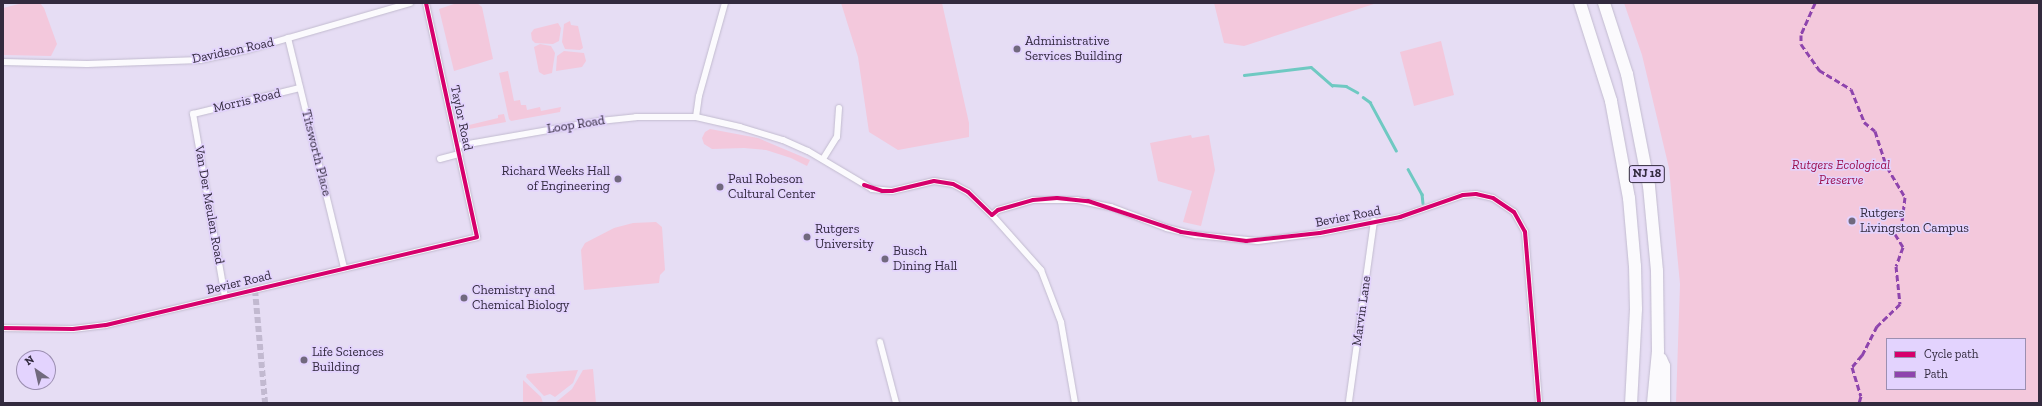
<!DOCTYPE html>
<html>
<head>
<meta charset="utf-8">
<style>
	body { margin:0 }
	#map { position:relative; width:2042px; height:406px; overflow:hidden; background:#e6ddf4; font-family:"Zilla Slab",serif }
	div>[style] { position:absolute }
	[style*='--x'] { left:calc(var(--x)*1px); top:calc(var(--y)*1px); width:calc(var(--w)*1px); rotate:calc(var(--a)*1deg) }
	.green>* { inset:0; background:#f3c8dc }
	.stream>* { height:2.5px; margin:-1.25px; padding:0 1.25px; transform-origin:1.25px; border-radius:1.25px; background:#6fc9c2 }
	.street-tunnel>* { height:6px; margin-top:-3px; transform-origin:0; background:repeating-linear-gradient(90deg,#c2b9d0 0 6px,transparent 0 9px) }
	.roads { filter:drop-shadow(0 0 1px #c2bbcf) drop-shadow(0 0 1px #c2bbcf) }
	.street>* { height:6px; margin:-3px; padding:0 3px; transform-origin:3px; border-radius:3px; background:#fbfafd }
	.highway>* { height:12px; margin:-6px; padding:0 6px; transform-origin:6px; border-radius:6px; background:#fbfafd }
	.quiet>* { height:3px; margin-top:-1.5px; transform-origin:0; background:repeating-linear-gradient(90deg,#8e44ad 0 6px,transparent 0 9px) }
	.cycleway>* { height:4px; margin:-2px; padding:0 2px; transform-origin:2px; border-radius:2px; background:#d6006c }
	.dots>* { width:11px; height:11px; translate:-50% -50%; box-sizing:border-box; border:2px solid #e3d3fe; border-radius:50% }
	span { translate:-50% -50%; white-space:nowrap; text-align:center; line-height:1.15; -webkit-text-stroke:3px #e3d3fe; paint-order:stroke }
	.shield-label span { padding:1px 3px; background:#e3d3fe; border:1px solid; border-radius:3px; -webkit-text-stroke-width:0 }
	.shield-label { font-size:12px; color:#322a3e; font-weight:700 }
	.poi-label { font-size:13px; color:#322a3e }
	.left { translate:0 -50%; text-align:left }
	.right { translate:-100% -50%; text-align:right }
	.street-label { font-size:13px; color:#322a3e }
	.park-label { font-size:13px; color:#9d1250; font-style:italic }
	.frame { position:absolute; inset:0; border:4px solid #322a3e; pointer-events:none }
	.legend { position:absolute; left:1886px; top:338px; width:140px; height:52px; box-sizing:border-box; background:#e3d3fe; border:1px solid #9c8fb1; margin:0; padding:5px 7px; list-style:none; font-size:12px; color:#322a3e }
	.legend li { display:flex; align-items:center; gap:8px; height:20px }
	.legend b { width:20px; border:1px solid #9c8fb1 }
	.north { position:absolute; left:16px; top:350px; width:40px; height:40px; box-sizing:border-box; background:#e3d3fe; border:1px solid #9c8fb1; border-radius:50%; rotate:326deg; font-size:11px; font-weight:700; line-height:16px; text-align:center; color:#322a3e }
	.north::after { content:''; display:block; margin:auto; width:14px; height:18px; background:#71697e; clip-path:polygon(50% 0,100% 100%,50% 72%,0 100%) }
</style>
</head>
<body>
<div id="map">
	<div class="green">
		<i style="clip-path:polygon(23px 3px,40px 3px,44px 8px,57px 44px,51px 56px,3px 55px,3px 8px)"></i>
		<i style="clip-path:polygon(457px 3px,477px 3px,482px 7px,493px 59px,454px 71px,439px 9px)"></i>
		<i style="clip-path:polygon(841px 3px,942px 3px,969px 123px,969px 137px,898px 150px,869px 132px,858px 57px)"></i>
		<i style="clip-path:polygon(1214px 3px,1377px 3px,1244px 46px,1224px 43px)"></i>
		<i style="clip-path:polygon(evenodd,1624px 3px,2039px 3px,2039px 403px,1676px 403px,1680px 284px,1669px 168px,1642px 55px,1624px 3px,1887px 339px,2025px 339px,2025px 389px,1887px 389px,1887px 339px)"></i>
		<i style="clip-path:polygon(570px 21px,571px 25px,578px 26px,583px 48px,580px 50px,565px 49px,562px 42px,564px 24px)"></i>
		<i style="clip-path:polygon(558px 23px,561px 28px,559px 41px,553px 44px,535px 43px,532px 40px,531px 33px,534px 29px)"></i>
		<i style="clip-path:polygon(1441px 41px,1454px 95px,1414px 106px,1400px 52px)"></i>
		<i style="clip-path:polygon(540px 44px,551px 46px,555px 53px,552px 73px,544px 75px,539px 72px,534px 47px)"></i>
		<i style="clip-path:polygon(564px 51px,584px 53px,586px 61px,582px 67px,556px 71px,557px 56px)"></i>
		<i style="clip-path:polygon(508px 71px,514px 101px,520px 100px,521px 105px,526px 105px,527px 110px,540px 107px,541px 111px,561px 107px,560px 112px,511px 121px,509px 119px,499px 73px)"></i>
		<i style="clip-path:polygon(504px 114px,506px 122px,469px 129px,465px 126px,498px 118px,498px 115px)"></i>
		<i style="clip-path:polygon(710px 129px,758px 138px,810px 160px,807px 166px,791px 158px,766px 150px,744px 148px,712px 149px,704px 144px,702px 138px,705px 132px)"></i>
		<i style="clip-path:polygon(1191px 135px,1192px 138px,1209px 135px,1215px 170px,1201px 226px,1183px 222px,1192px 191px,1158px 181px,1150px 143px)"></i>
		<i style="clip-path:polygon(656px 222px,662px 227px,665px 270px,660px 275px,659px 283px,584px 290px,581px 250px,585px 243px,614px 228px,633px 223px)"></i>
		<i style="clip-path:polygon(593px 369px,596px 403px,555px 403px,572px 389px,583px 370px)"></i>
		<i style="clip-path:polygon(578px 370px,573px 383px,555px 397px,550px 394px,544px 396px,526px 377px,527px 374px)"></i>
		<i style="clip-path:polygon(523px 380px,541px 397px,543px 403px,523px 403px)"></i>
	</div>
	<div class="stream">
		<i style="--x:1244;--y:75;--w:67;--a:-6.8"></i>
		<i style="--x:1311;--y:67;--w:28;--a:41"></i>
		<i style="--x:1332;--y:85;--w:14;--a:4"></i>
		<i style="--x:1346;--y:86;--w:13;--a:29"></i>
		<i style="--x:1363;--y:97;--w:9;--a:36"></i>
		<i style="--x:1370;--y:102;--w:55;--a:61.6"></i>
		<i style="--x:1408;--y:169;--w:29;--a:61"></i>
		<i style="--x:1422;--y:194;--w:9;--a:84"></i>
	</div>
	<div class="street-tunnel">
		<i style="--x:255;--y:290;--w:113;--a:84.9"></i>
	</div>
	<div class="roads">
		<div class="street">
			<i style="--x:288;--y:38;--w:237;--a:76.3"></i>
			<i style="--x:3;--y:62;--w:84;--a:1.4"></i>
			<i style="--x:87;--y:64;--w:113;--a:-2"></i>
			<i style="--x:200;--y:60;--w:48;--a:-12"></i>
			<i style="--x:247;--y:50;--w:170;--a:-16.1"></i>
			<i style="--x:696;--y:117;--w:21;--a:-82"></i>
			<i style="--x:699;--y:96;--w:97;--a:-74.4"></i>
			<i style="--x:457;--y:146;--w:145;--a:-9.9"></i>
			<i style="--x:600;--y:121;--w:36;--a:-6"></i>
			<i style="--x:636;--y:117;--w:60;--a:0"></i>
			<i style="--x:696;--y:117;--w:45;--a:12.8"></i>
			<i style="--x:740;--y:127;--w:45;--a:16.8"></i>
			<i style="--x:783;--y:140;--w:27;--a:24"></i>
			<i style="--x:808;--y:151;--w:74;--a:30.7"></i>
			<i style="--x:872;--y:189;--w:20;--a:6"></i>
			<i style="--x:892;--y:191;--w:43;--a:-13.4"></i>
			<i style="--x:934;--y:181;--w:19;--a:9"></i>
			<i style="--x:953;--y:184;--w:17;--a:28"></i>
			<i style="--x:968;--y:192;--w:33;--a:44"></i>
			<i style="--x:992;--y:215;--w:74;--a:48.3"></i>
			<i style="--x:1041;--y:270;--w:56;--a:69"></i>
			<i style="--x:1061;--y:322;--w:82;--a:80.2"></i>
			<i style="--x:440;--y:159;--w:20;--a:-15"></i>
			<i style="--x:823;--y:159;--w:26;--a:-58"></i>
			<i style="--x:837;--y:137;--w:29;--a:-86"></i>
			<i style="--x:992;--y:215;--w:8;--a:-40"></i>
			<i style="--x:998;--y:210;--w:36;--a:-16"></i>
			<i style="--x:1033;--y:200;--w:44;--a:0"></i>
			<i style="--x:1077;--y:200;--w:35;--a:12"></i>
			<i style="--x:1111;--y:207;--w:60;--a:20.6"></i>
			<i style="--x:1167;--y:228;--w:30;--a:14"></i>
			<i style="--x:1196;--y:235;--w:62;--a:5.5"></i>
			<i style="--x:1258;--y:241;--w:63;--a:-7.4"></i>
			<i style="--x:1320;--y:233;--w:82;--a:-11.3"></i>
			<i style="--x:1400;--y:217;--w:67;--a:-19.2"></i>
			<i style="--x:1463;--y:195;--w:13;--a:-4"></i>
			<i style="--x:1476;--y:194;--w:17;--a:13"></i>
			<i style="--x:1493;--y:198;--w:25;--a:34"></i>
			<i style="--x:1514;--y:212;--w:23;--a:61"></i>
			<i style="--x:1525;--y:232;--w:172;--a:85.3"></i>
			<i style="--x:225;--y:297;--w:186;--a:-99.9"></i>
			<i style="--x:193;--y:114;--w:110;--a:-13.7"></i>
			<i style="--x:3;--y:328;--w:70;--a:0.8"></i>
			<i style="--x:73;--y:329;--w:33;--a:-7"></i>
			<i style="--x:106;--y:325;--w:381;--a:-13.3"></i>
			<i style="--x:477;--y:237;--w:239;--a:-102.3"></i>
			<i style="--x:880;--y:342;--w:63;--a:75.3"></i>
			<i style="--x:1349;--y:401;--w:182;--a:-82.1"></i>
		</div>
		<div class="highway">
			<i style="--x:1580;--y:3;--w:103;--a:72.4"></i>
			<i style="--x:1611;--y:101;--w:99;--a:79.5"></i>
			<i style="--x:1629;--y:198;--w:68;--a:85"></i>
			<i style="--x:1635;--y:266;--w:43;--a:88.7"></i>
			<i style="--x:1636;--y:309;--w:94;--a:93"></i>
			<i style="--x:1604;--y:3;--w:75;--a:72.1"></i>
			<i style="--x:1627;--y:74;--w:114;--a:78.9"></i>
			<i style="--x:1649;--y:186;--w:85;--a:84.6"></i>
			<i style="--x:1657;--y:271;--w:80;--a:89.3"></i>
			<i style="--x:1658;--y:351;--w:52;--a:95.5"></i>
			<i style="--x:1661;--y:359;--w:8;--a:67"></i>
			<i style="--x:1664;--y:366;--w:37;--a:90"></i>
		</div>
	</div>
	<div class="quiet">
		<i style="--x:1815;--y:3;--w:35;--a:114"></i>
		<i style="--x:1801;--y:35;--w:9;--a:90"></i>
		<i style="--x:1801;--y:44;--w:32;--a:55"></i>
		<i style="--x:1819;--y:70;--w:37;--a:31"></i>
		<i style="--x:1851;--y:89;--w:35;--a:68"></i>
		<i style="--x:1864;--y:122;--w:14;--a:39"></i>
		<i style="--x:1875;--y:131;--w:38;--a:72"></i>
		<i style="--x:1887;--y:167;--w:35;--a:59"></i>
		<i style="--x:1905;--y:197;--w:31;--a:97"></i>
		<i style="--x:1901;--y:228;--w:8;--a:135"></i>
		<i style="--x:1895;--y:234;--w:15;--a:58"></i>
		<i style="--x:1903;--y:247;--w:20;--a:110"></i>
		<i style="--x:1896;--y:266;--w:38;--a:84"></i>
		<i style="--x:1900;--y:304;--w:32;--a:136"></i>
		<i style="--x:1877;--y:326;--w:33;--a:117"></i>
		<i style="--x:1862;--y:355;--w:16;--a:130"></i>
		<i style="--x:1852;--y:367;--w:30;--a:73"></i>
		<i style="--x:1861;--y:396;--w:7;--a:106"></i>
	</div>
	<div class="cycleway">
		<i style="--x:864;--y:185;--w:19;--a:18"></i>
		<i style="--x:882;--y:191;--w:10;--a:0"></i>
		<i style="--x:892;--y:191;--w:43;--a:-13.4"></i>
		<i style="--x:934;--y:181;--w:19;--a:9"></i>
		<i style="--x:953;--y:184;--w:17;--a:28"></i>
		<i style="--x:968;--y:192;--w:33;--a:44"></i>
		<i style="--x:992;--y:215;--w:8;--a:-40"></i>
		<i style="--x:998;--y:210;--w:36;--a:-16"></i>
		<i style="--x:1033;--y:200;--w:24;--a:-5"></i>
		<i style="--x:1057;--y:198;--w:31;--a:6"></i>
		<i style="--x:1088;--y:201;--w:98;--a:18.4"></i>
		<i style="--x:1181;--y:232;--w:66;--a:7.9"></i>
		<i style="--x:1246;--y:241;--w:74;--a:-6.2"></i>
		<i style="--x:1320;--y:233;--w:82;--a:-11.3"></i>
		<i style="--x:1400;--y:217;--w:67;--a:-19.2"></i>
		<i style="--x:1463;--y:195;--w:13;--a:-4"></i>
		<i style="--x:1476;--y:194;--w:17;--a:13"></i>
		<i style="--x:1493;--y:198;--w:25;--a:34"></i>
		<i style="--x:1514;--y:212;--w:23;--a:61"></i>
		<i style="--x:1525;--y:232;--w:172;--a:85.3"></i>
		<i style="--x:3;--y:328;--w:70;--a:0.8"></i>
		<i style="--x:73;--y:329;--w:33;--a:-7"></i>
		<i style="--x:106;--y:325;--w:381;--a:-13.3"></i>
		<i style="--x:477;--y:237;--w:239;--a:-102.3"></i>
	</div>
	<div class="dots">
		<i style="left:1017px;top:49px;background:#71697e"></i>
		<i style="left:618px;top:179px;background:#71697e"></i>
		<i style="left:720px;top:187px;background:#71697e"></i>
		<i style="left:1852px;top:221px;background:#71697e"></i>
		<i style="left:807px;top:237px;background:#71697e"></i>
		<i style="left:885px;top:259px;background:#71697e"></i>
		<i style="left:464px;top:298px;background:#71697e"></i>
		<i style="left:304px;top:360px;background:#71697e"></i>
	</div>
	<div class="shield-label">
		<span style="left:1647px;top:174px">NJ 18</span>
	</div>
	<div class="poi-label">
		<span class="left" style="left:1025px;top:49px">Administrative<br>Services Building</span>
		<span class="right" style="left:610px;top:179px">Richard Weeks Hall<br>of Engineering</span>
		<span class="left" style="left:728px;top:187px">Paul Robeson<br>Cultural Center</span>
		<span class="left" style="left:1860px;top:221px">Rutgers<br>Livingston Campus</span>
		<span class="left" style="left:815px;top:237px">Rutgers<br>University</span>
		<span class="left" style="left:893px;top:259px">Busch<br>Dining Hall</span>
		<span class="left" style="left:472px;top:298px">Chemistry and<br>Chemical Biology</span>
		<span class="left" style="left:312px;top:360px">Life Sciences<br>Building</span>
	</div>
	<div class="street-label">
		<span style="left:233px;top:51px;rotate:-12deg">Davidson Road</span>
		<span style="left:247px;top:101px;rotate:-13deg">Morris Road</span>
		<span style="left:461px;top:118px;rotate:78deg">Taylor Road</span>
		<span style="left:576px;top:125px;rotate:-9deg">Loop Road</span>
		<span style="left:316px;top:153px;rotate:76deg">Titsworth Place</span>
		<span style="left:209px;top:205px;rotate:80deg">Van Der Meulen Road</span>
		<span style="left:1348px;top:217px;rotate:-11deg">Bevier Road</span>
		<span style="left:239px;top:283px;rotate:-13deg">Bevier Road</span>
		<span style="left:1362px;top:311px;rotate:-82deg">Marvin Lane</span>
	</div>
	<div class="park-label">
		<span style="left:1841px;top:173px">Rutgers Ecological<br>Preserve</span>
	</div>
	<div class="frame"></div>
	<ul class="legend">
	<li><b style="height:5px;background:#d6006c"></b>Cycle path</li>
	<li><b style="height:5px;background:#8e44ad"></b>Path</li>
	</ul>
	<div class="north">N</div>
</div>
</body>
</html>
